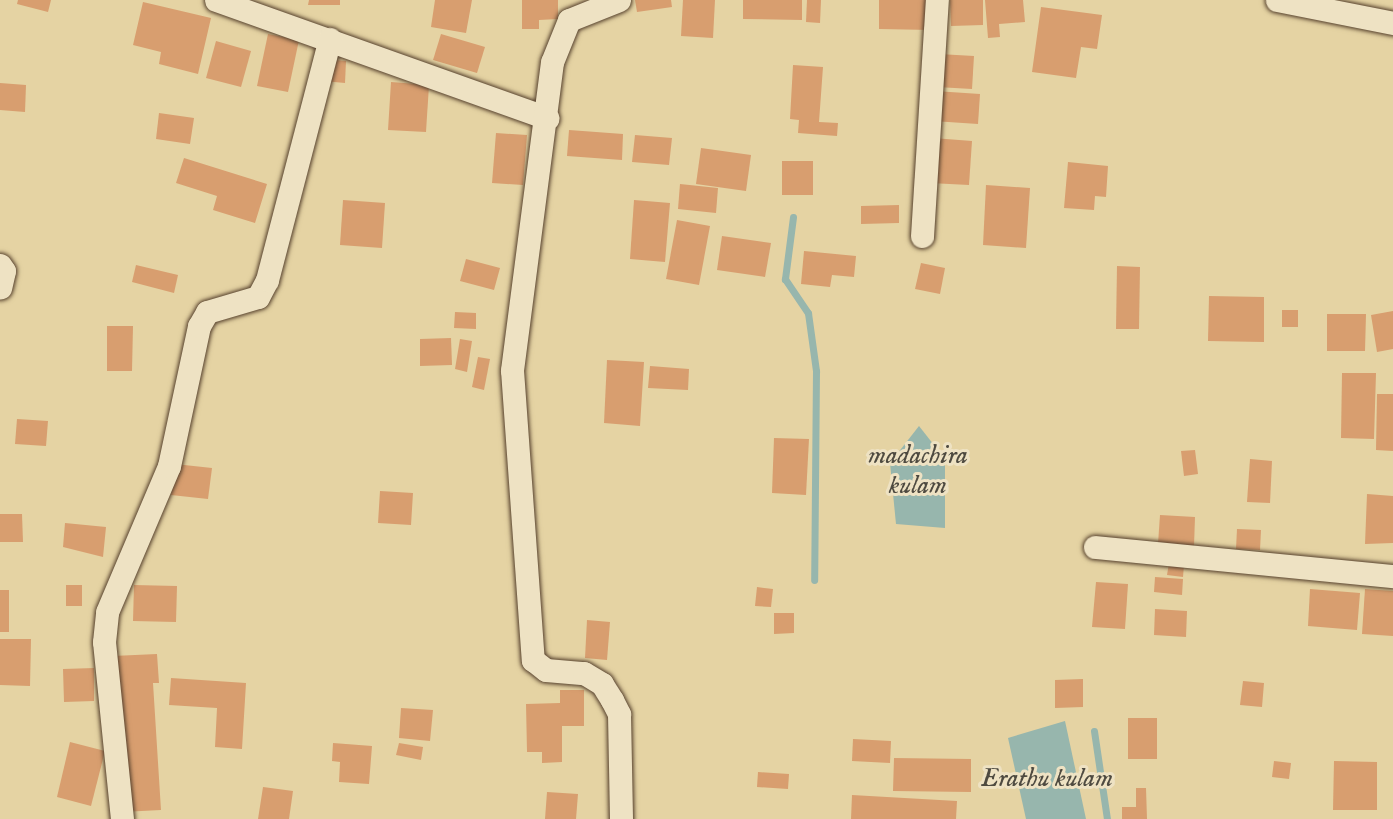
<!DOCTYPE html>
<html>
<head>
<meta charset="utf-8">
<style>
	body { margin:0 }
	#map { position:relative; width:1393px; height:819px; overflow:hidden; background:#e5d3a3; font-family:"IM FELL English",serif }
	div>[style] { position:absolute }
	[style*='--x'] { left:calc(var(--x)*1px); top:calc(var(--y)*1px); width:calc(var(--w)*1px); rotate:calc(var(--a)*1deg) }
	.water>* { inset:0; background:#97b6ad }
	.stream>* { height:7px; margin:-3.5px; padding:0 3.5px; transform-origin:3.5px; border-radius:3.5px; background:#97b6ad }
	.building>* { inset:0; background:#d89e6f }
	.roads { filter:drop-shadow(0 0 2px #56412d) drop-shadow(0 0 2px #56412d) }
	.minor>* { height:23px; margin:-11.5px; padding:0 11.5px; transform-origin:11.5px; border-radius:11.5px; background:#eee2c3 }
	span { translate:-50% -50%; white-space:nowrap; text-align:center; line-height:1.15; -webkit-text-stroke:6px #eee2c3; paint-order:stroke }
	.water-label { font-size:26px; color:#4e4a40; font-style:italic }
</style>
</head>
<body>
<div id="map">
	<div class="water">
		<i style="clip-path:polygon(919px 426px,945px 459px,945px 528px,896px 524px,890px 463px)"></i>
		<i style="clip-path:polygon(1065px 721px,1086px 819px,1026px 819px,1008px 738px)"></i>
	</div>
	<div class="stream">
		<i style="--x:793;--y:217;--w:63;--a:97.4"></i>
		<i style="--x:785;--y:279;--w:41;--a:55.9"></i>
		<i style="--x:808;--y:313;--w:59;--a:82.1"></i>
		<i style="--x:816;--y:371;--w:209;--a:90.5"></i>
		<i style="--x:1094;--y:731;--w:89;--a:81.6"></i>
	</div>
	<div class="building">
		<i style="clip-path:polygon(18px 0,51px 0,48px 12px,17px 4px)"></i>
		<i style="clip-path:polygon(309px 0,340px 0,340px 5px,308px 5px)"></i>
		<i style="clip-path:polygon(435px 0,472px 0,466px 33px,431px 27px)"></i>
		<i style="clip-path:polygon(522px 0,558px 0,558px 19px,539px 20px,539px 29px,522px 29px)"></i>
		<i style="clip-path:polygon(635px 0,671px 0,672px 7px,637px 12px)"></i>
		<i style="clip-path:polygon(683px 0,715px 0,713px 38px,681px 36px)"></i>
		<i style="clip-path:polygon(743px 0,802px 0,802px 20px,743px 19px)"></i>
		<i style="clip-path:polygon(807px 0,821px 0,820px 23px,806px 22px)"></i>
		<i style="clip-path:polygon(879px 0,932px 0,931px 30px,879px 29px)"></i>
		<i style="clip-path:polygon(950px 0,983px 0,983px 25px,951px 26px)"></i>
		<i style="clip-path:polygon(985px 0,1023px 0,1025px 22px,999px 24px,1000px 37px,988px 38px)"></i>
		<i style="clip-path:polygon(143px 2px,211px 18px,198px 74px,159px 64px,161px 52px,133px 45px)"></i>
		<i style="clip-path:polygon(1041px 7px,1102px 15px,1097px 49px,1081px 47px,1076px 78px,1032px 72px)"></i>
		<i style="clip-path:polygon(268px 34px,299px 40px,288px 92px,257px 86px)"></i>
		<i style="clip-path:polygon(441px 34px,485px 47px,477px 73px,433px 60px)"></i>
		<i style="clip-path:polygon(216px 41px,251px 51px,241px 87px,206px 78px)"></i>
		<i style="clip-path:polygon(939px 54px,974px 56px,972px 89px,937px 87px)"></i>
		<i style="clip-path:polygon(315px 58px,346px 61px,345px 83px,313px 80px)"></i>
		<i style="clip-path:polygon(793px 65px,823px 67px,819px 122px,838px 123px,837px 136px,798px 133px,799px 120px,790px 119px)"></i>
		<i style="clip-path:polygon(391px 82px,429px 85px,426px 132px,388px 130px)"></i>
		<i style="clip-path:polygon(0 83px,26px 85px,25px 112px,0 110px)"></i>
		<i style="clip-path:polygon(935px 91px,980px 94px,978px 124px,933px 121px)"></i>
		<i style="clip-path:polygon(159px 113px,194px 118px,190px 144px,156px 139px)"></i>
		<i style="clip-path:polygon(569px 130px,623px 134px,622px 160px,567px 156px)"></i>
		<i style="clip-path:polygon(496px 133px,527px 135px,523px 185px,492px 183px)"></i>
		<i style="clip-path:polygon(635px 135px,672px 138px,669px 165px,632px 162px)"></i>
		<i style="clip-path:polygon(933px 138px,972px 141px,969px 185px,930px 183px)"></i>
		<i style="clip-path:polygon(701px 148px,751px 155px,746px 191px,696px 184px)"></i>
		<i style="clip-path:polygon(184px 158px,267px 184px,255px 223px,213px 210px,217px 196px,176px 183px)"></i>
		<i style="clip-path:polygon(782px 161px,813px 161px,813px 195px,782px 195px)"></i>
		<i style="clip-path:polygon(1068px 162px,1108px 166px,1106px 197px,1095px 196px,1094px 210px,1064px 208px)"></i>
		<i style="clip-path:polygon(680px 184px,718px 188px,716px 213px,678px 209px)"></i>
		<i style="clip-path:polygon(986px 185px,1030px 188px,1026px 248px,983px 245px)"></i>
		<i style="clip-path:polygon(343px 200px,385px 203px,382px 248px,340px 245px)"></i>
		<i style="clip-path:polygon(634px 200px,670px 203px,665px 262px,630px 259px)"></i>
		<i style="clip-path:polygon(899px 205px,899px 223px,861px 224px,861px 206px)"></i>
		<i style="clip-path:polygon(677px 220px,710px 226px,699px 285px,666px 279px)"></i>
		<i style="clip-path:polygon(722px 236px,771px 243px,765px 277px,717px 270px)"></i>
		<i style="clip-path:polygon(804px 251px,856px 256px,854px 277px,832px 275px,830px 287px,801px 284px)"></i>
		<i style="clip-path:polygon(466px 259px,500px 268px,494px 290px,460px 281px)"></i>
		<i style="clip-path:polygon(921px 263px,945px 268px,940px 294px,915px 289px)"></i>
		<i style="clip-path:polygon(136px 265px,178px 275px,174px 293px,132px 282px)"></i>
		<i style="clip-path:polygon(1117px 266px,1140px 267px,1139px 329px,1116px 329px)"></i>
		<i style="clip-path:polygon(1209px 296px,1264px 297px,1264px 342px,1208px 341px)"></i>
		<i style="clip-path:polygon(1282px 310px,1298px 310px,1298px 327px,1282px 327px)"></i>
		<i style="clip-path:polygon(1393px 311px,1393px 349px,1377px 352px,1371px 315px)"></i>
		<i style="clip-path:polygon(455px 312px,476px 313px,476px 329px,454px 328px)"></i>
		<i style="clip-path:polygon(1327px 314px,1366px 314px,1365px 351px,1327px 351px)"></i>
		<i style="clip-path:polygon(107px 326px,133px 326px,132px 371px,107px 371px)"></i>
		<i style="clip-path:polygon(451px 338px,452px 365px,420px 366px,420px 339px)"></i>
		<i style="clip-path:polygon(460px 339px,472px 341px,467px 372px,455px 369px)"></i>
		<i style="clip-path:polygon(478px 357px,490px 359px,484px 390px,472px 387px)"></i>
		<i style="clip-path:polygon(607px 360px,644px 362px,640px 426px,604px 423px)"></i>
		<i style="clip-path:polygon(650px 366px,689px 369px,688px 390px,648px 388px)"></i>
		<i style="clip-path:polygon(1342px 373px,1376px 373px,1374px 439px,1341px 438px)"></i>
		<i style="clip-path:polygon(1377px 394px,1393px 394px,1393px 451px,1376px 450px)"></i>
		<i style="clip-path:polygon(17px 419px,48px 421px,46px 446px,15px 444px)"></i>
		<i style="clip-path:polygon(774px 438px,809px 439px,806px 495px,772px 493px)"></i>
		<i style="clip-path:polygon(1195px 450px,1198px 474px,1184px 476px,1181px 451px)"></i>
		<i style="clip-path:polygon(1250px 459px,1272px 461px,1270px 503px,1247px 502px)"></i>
		<i style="clip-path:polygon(175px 464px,212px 468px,208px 499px,171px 495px)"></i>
		<i style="clip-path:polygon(380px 491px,413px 493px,411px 525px,378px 523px)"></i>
		<i style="clip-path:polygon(1367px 494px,1393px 496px,1393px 543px,1365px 544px)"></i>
		<i style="clip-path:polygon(0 514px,22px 514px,23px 542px,0 542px)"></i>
		<i style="clip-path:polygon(1160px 515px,1195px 517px,1194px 546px,1158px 544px)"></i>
		<i style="clip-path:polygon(65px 523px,106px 527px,103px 557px,63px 547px)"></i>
		<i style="clip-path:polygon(1237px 529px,1261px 530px,1260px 550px,1236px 549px)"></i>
		<i style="clip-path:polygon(1169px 563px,1184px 565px,1183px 577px,1167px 575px)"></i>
		<i style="clip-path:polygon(1155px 577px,1183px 579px,1182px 595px,1154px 592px)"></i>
		<i style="clip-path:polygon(1096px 582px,1128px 584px,1125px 629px,1092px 627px)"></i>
		<i style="clip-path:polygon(66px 585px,82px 585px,82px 606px,66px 606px)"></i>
		<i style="clip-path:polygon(134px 585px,177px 586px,176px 622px,133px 621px)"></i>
		<i style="clip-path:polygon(757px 587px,773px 589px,771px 607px,755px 606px)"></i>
		<i style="clip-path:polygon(1310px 589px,1360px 593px,1357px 630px,1308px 626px)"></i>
		<i style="clip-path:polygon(1365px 589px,1393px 591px,1393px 636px,1362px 634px)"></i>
		<i style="clip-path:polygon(0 590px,9px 590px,9px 632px,0 632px)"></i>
		<i style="clip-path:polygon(1155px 609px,1187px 611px,1186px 637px,1154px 635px)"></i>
		<i style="clip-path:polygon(774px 613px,794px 613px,794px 633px,774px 634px)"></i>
		<i style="clip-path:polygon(587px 620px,610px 622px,607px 660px,585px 658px)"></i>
		<i style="clip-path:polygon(0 639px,31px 639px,30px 686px,0 685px)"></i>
		<i style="clip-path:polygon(157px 654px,159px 683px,153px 683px,161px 810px,122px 812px,113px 656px)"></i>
		<i style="clip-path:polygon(94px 668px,94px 701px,64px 702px,63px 669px)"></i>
		<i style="clip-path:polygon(171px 678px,246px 683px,242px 749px,215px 747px,217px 708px,169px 705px)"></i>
		<i style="clip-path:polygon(1083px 679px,1083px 707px,1055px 708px,1055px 680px)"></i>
		<i style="clip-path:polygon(1243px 681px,1264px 683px,1262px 707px,1240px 705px)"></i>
		<i style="clip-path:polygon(560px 690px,584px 690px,584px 726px,562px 726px,562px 762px,542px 763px,542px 752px,527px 752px,526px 704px,560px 703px)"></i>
		<i style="clip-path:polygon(401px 708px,433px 710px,430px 741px,399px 738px)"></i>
		<i style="clip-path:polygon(1128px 718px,1157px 718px,1157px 759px,1128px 759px)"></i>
		<i style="clip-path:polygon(853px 739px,891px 741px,890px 763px,852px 761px)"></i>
		<i style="clip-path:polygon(70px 742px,105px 751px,91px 806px,57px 797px)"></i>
		<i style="clip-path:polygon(333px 743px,372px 746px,369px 784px,339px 782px,340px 762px,332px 761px)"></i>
		<i style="clip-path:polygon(399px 743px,423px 747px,421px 760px,396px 755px)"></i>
		<i style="clip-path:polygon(894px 758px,971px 759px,971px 792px,893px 791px)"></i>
		<i style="clip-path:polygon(1274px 761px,1291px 763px,1289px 779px,1272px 777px)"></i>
		<i style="clip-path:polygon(1334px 761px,1377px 762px,1377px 810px,1333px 810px)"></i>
		<i style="clip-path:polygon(758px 772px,789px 774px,788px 789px,757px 787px)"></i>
		<i style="clip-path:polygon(263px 787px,293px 791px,289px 819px,258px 819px)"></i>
		<i style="clip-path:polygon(1136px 788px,1146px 788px,1147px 819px,1122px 819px,1122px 807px,1136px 807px)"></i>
		<i style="clip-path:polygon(547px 792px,578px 794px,576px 819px,545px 819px)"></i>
		<i style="clip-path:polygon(852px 795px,957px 801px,956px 819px,851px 819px)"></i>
	</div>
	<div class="roads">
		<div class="minor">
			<i style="--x:216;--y:0;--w:352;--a:19.6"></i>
			<i style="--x:619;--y:0;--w:54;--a:158.2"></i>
			<i style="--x:569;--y:20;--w:45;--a:112"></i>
			<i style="--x:552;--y:62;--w:311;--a:97.4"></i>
			<i style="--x:512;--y:370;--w:291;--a:85.9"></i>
			<i style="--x:533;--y:660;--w:16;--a:38"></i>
			<i style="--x:546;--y:670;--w:38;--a:5"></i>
			<i style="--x:584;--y:673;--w:21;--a:31"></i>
			<i style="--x:602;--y:684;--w:19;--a:58"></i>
			<i style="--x:612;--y:700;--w:16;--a:63"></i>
			<i style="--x:619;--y:714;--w:105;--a:88.9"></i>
			<i style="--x:1277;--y:0;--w:118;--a:11.2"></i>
			<i style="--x:922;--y:236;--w:236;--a:-86.4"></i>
			<i style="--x:0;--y:265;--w:7;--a:56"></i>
			<i style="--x:4;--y:271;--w:17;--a:103"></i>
			<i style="--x:1095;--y:547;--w:299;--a:5.6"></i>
			<i style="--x:122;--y:819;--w:178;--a:-95.8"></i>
			<i style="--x:104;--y:642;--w:30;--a:-84"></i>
			<i style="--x:107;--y:612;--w:159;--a:-67"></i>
			<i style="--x:169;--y:466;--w:143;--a:-77.9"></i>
			<i style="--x:199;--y:326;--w:16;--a:-60"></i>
			<i style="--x:207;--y:312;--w:53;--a:-16.4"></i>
			<i style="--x:258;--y:297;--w:19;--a:-62"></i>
			<i style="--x:267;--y:280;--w:249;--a:-75.4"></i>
		</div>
	</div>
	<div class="water-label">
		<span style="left:918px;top:471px">madachira<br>kulam</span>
		<span style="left:1047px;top:779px">Erathu kulam</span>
	</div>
</div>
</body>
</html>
